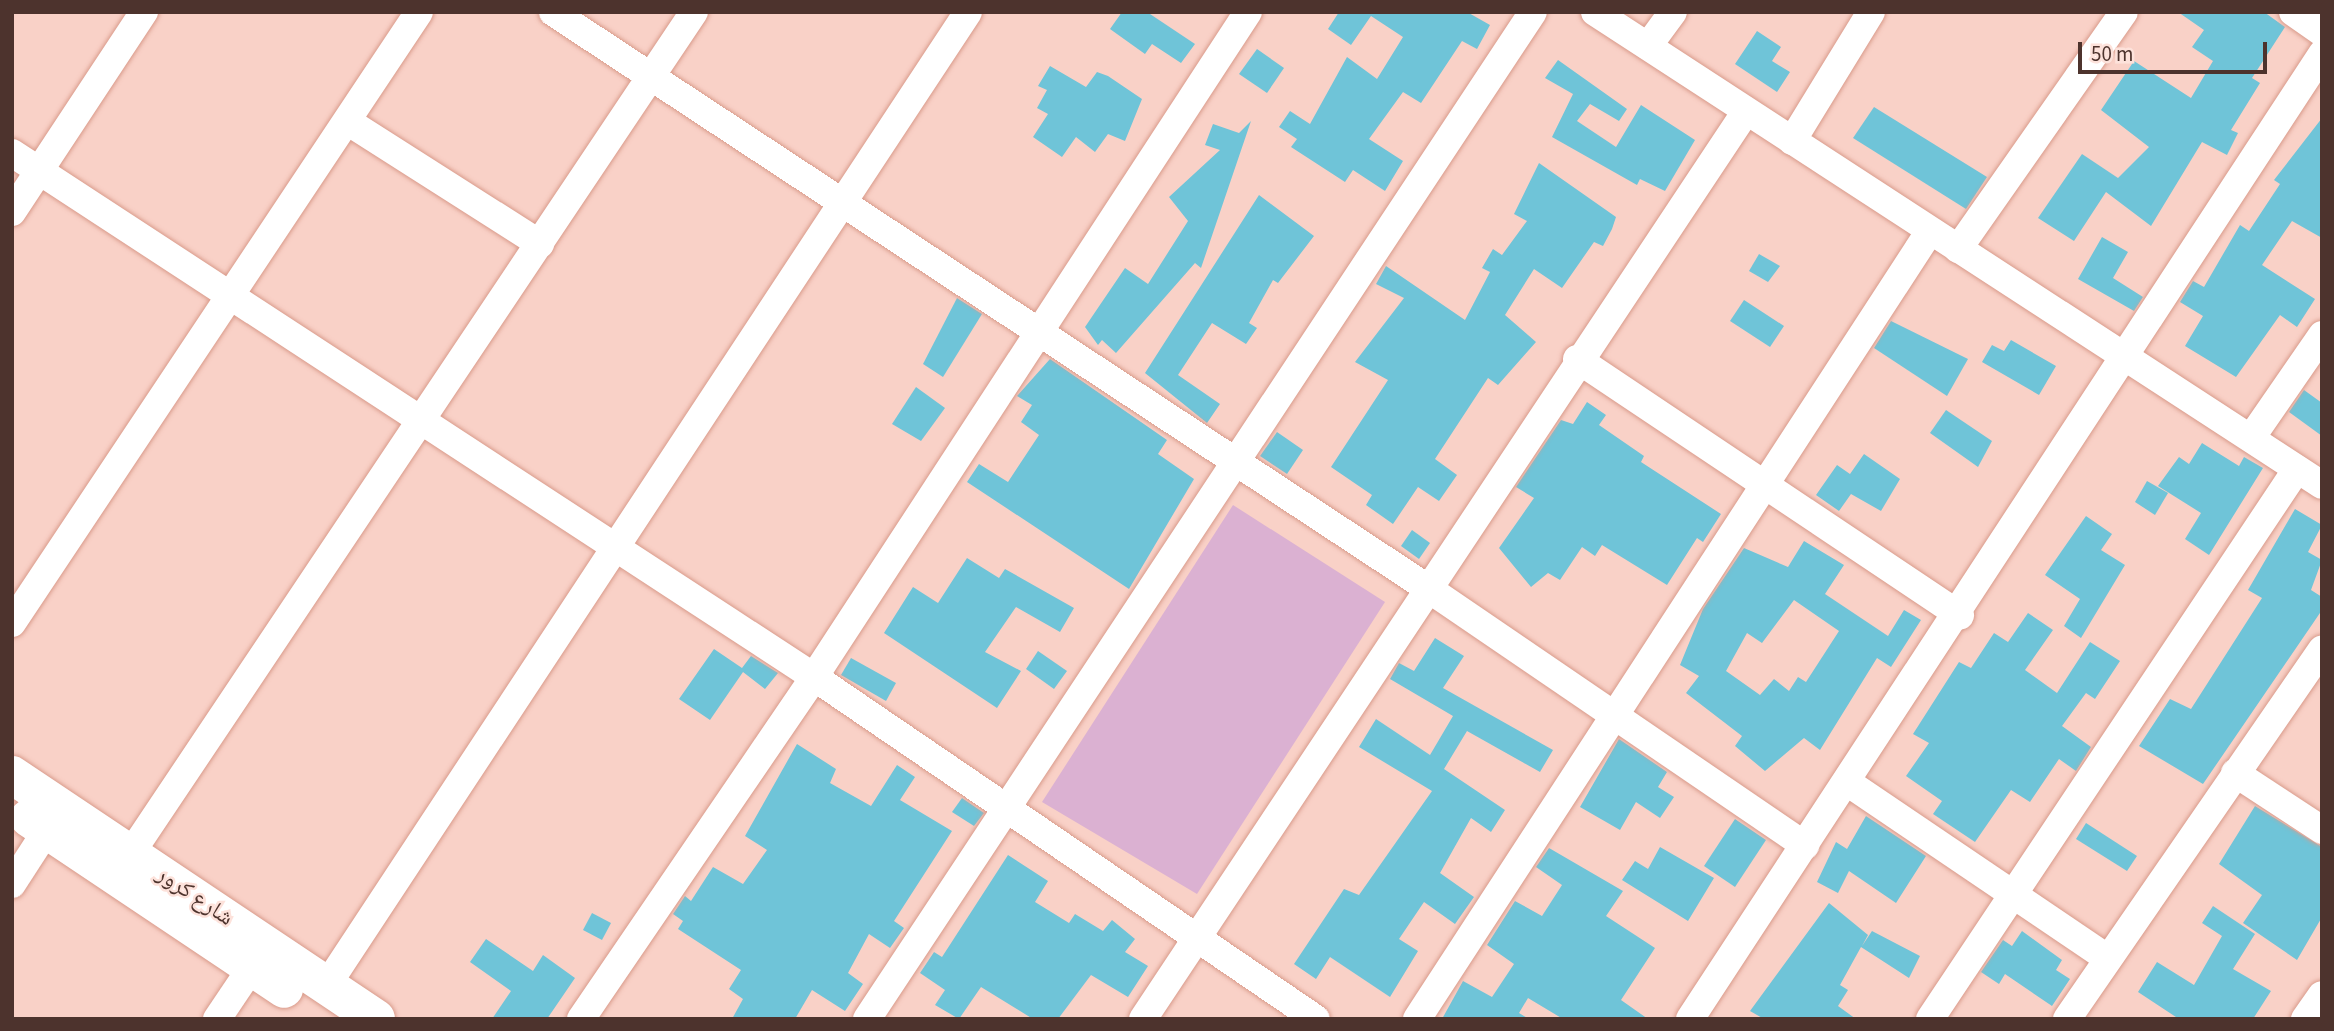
<!DOCTYPE html>
<html>
<head>
<meta charset="utf-8">
<style>
	body { margin:0 }
	#map { position:relative; width:2334px; height:1031px; overflow:hidden; background:#f9d1c7; font-family:"Source Sans 3","Noto Naskh Arabic",sans-serif }
	div>[style] { position:absolute }
	[style*='--x'] { left:calc(var(--x)*1px); top:calc(var(--y)*1px); width:calc(var(--w)*1px); rotate:calc(var(--a)*1deg) }
	.green>* { inset:0; background:#dbb1d2 }
	.building>* { inset:0; background:#6fc4d8 }
	.roads { filter:drop-shadow(0 0 2px #d99b8b) drop-shadow(0 0 2px #d99b8b) }
	.minor>* { height:28px; margin:-14px; padding:0 14px; transform-origin:14px; border-radius:14px; background:#fff }
	.secondary>* { height:38px; margin:-19px; padding:0 19px; transform-origin:19px; border-radius:19px; background:#fff }
	span { translate:-50% -50%; white-space:nowrap; text-align:center; line-height:1.15; -webkit-text-stroke:5px #fde2db; paint-order:stroke }
	.street-label { font-size:23px; color:#4d332d }
	.frame { position:absolute; inset:0; border:14px solid #4d332d; pointer-events:none }
	.scale { position:absolute; left:2078px; top:42px; width:189px; height:32px; box-sizing:border-box; border:4px solid #4d332d; border-top:0; padding-left:9px; font-size:21px; line-height:24px; white-space:nowrap; color:#4d332d; -webkit-text-stroke:5px #fde2db; paint-order:stroke }
</style>
</head>
<body>
<div id="map">
	<div class="green">
		<i style="clip-path:polygon(1233px 505px,1385px 602px,1197px 894px,1042px 802px)"></i>
	</div>
	<div class="building">
		<i style="clip-path:polygon(1122px 12px,1147px 12px,1195px 44px,1181px 63px,1152px 44px,1145px 54px,1110px 29px)"></i>
		<i style="clip-path:polygon(1339px 12px,1467px 12px,1490px 25px,1477px 49px,1462px 41px,1421px 103px,1403px 92px,1369px 139px,1403px 161px,1385px 191px,1353px 170px,1345px 182px,1291px 147px,1297px 139px,1279px 127px,1290px 111px,1310px 124px,1347px 57px,1377px 79px,1403px 37px,1371px 16px,1351px 45px,1328px 29px)"></i>
		<i style="clip-path:polygon(2178px 12px,2264px 12px,2285px 27px,2252px 78px,2260px 83px,2231px 130px,2238px 133px,2227px 155px,2202px 142px,2151px 226px,2106px 192px,2074px 241px,2038px 218px,2082px 154px,2118px 178px,2149px 147px,2101px 110px,2134px 61px,2191px 98px,2213px 61px,2192px 47px,2204px 30px)"></i>
		<i style="clip-path:polygon(1757px 31px,1781px 47px,1772px 61px,1790px 72px,1777px 92px,1735px 64px)"></i>
		<i style="clip-path:polygon(1257px 49px,1284px 68px,1267px 93px,1239px 74px)"></i>
		<i style="clip-path:polygon(1558px 60px,1627px 109px,1619px 121px,1590px 104px,1577px 121px,1616px 147px,1641px 105px,1695px 140px,1665px 191px,1640px 179px,1637px 185px,1552px 137px,1573px 94px,1545px 78px)"></i>
		<i style="clip-path:polygon(1050px 66px,1086px 87px,1097px 72px,1108px 76px,1142px 99px,1125px 141px,1108px 134px,1095px 152px,1076px 137px,1062px 157px,1033px 137px,1048px 114px,1037px 108px,1047px 90px,1038px 86px)"></i>
		<i style="clip-path:polygon(1874px 107px,1987px 177px,1966px 209px,1853px 138px)"></i>
		<i style="clip-path:polygon(2322px 118px,2322px 238px,2292px 221px,2262px 265px,2315px 299px,2297px 327px,2280px 315px,2236px 377px,2185px 346px,2203px 316px,2180px 302px,2193px 281px,2204px 287px,2240px 225px,2249px 231px,2280px 184px,2274px 180px)"></i>
		<i style="clip-path:polygon(1251px 121px,1201px 268px,1195px 263px,1116px 353px,1102px 340px,1098px 345px,1085px 327px,1125px 268px,1148px 284px,1188px 221px,1169px 197px,1220px 150px,1205px 145px,1213px 124px,1239px 133px)"></i>
		<i style="clip-path:polygon(1539px 163px,1616px 217px,1612px 229px,1603px 246px,1594px 242px,1562px 288px,1534px 269px,1505px 315px,1536px 342px,1498px 385px,1488px 378px,1435px 459px,1457px 475px,1439px 501px,1418px 487px,1393px 524px,1366px 505px,1372px 495px,1331px 467px,1388px 380px,1355px 362px,1404px 298px,1376px 284px,1386px 266px,1465px 320px,1490px 272px,1482px 268px,1493px 249px,1502px 255px,1527px 221px,1514px 214px)"></i>
		<i style="clip-path:polygon(1259px 195px,1314px 236px,1278px 283px,1273px 280px,1249px 323px,1257px 328px,1246px 344px,1212px 323px,1178px 375px,1220px 404px,1207px 423px,1145px 373px)"></i>
		<i style="clip-path:polygon(2102px 237px,2128px 252px,2113px 278px,2143px 297px,2134px 311px,2078px 279px)"></i>
		<i style="clip-path:polygon(1759px 254px,1780px 266px,1768px 282px,1749px 271px)"></i>
		<i style="clip-path:polygon(957px 298px,982px 314px,943px 377px,923px 364px)"></i>
		<i style="clip-path:polygon(1744px 300px,1784px 326px,1770px 347px,1730px 321px)"></i>
		<i style="clip-path:polygon(1891px 321px,1968px 359px,1947px 396px,1874px 348px)"></i>
		<i style="clip-path:polygon(2011px 340px,2056px 366px,2039px 395px,1982px 362px,1992px 345px,2004px 351px)"></i>
		<i style="clip-path:polygon(1050px 359px,1167px 440px,1158px 454px,1194px 479px,1129px 589px,967px 482px,979px 464px,1008px 482px,1039px 435px,1021px 422px,1032px 405px,1017px 396px)"></i>
		<i style="clip-path:polygon(916px 387px,945px 408px,921px 441px,892px 424px)"></i>
		<i style="clip-path:polygon(2304px 390px,2322px 403px,2322px 436px,2289px 412px)"></i>
		<i style="clip-path:polygon(1587px 402px,1606px 415px,1599px 425px,1644px 456px,1641px 462px,1721px 514px,1703px 542px,1697px 538px,1667px 585px,1602px 545px,1595px 556px,1582px 547px,1560px 580px,1548px 573px,1531px 587px,1499px 548px,1534px 498px,1516px 487px,1561px 420px,1573px 424px)"></i>
		<i style="clip-path:polygon(1946px 410px,1992px 441px,1978px 467px,1930px 433px)"></i>
		<i style="clip-path:polygon(1277px 432px,1303px 450px,1287px 474px,1260px 456px)"></i>
		<i style="clip-path:polygon(2202px 443px,2239px 466px,2244px 457px,2263px 468px,2209px 555px,2185px 539px,2201px 513px,2158px 486px,2179px 457px,2189px 464px)"></i>
		<i style="clip-path:polygon(1864px 454px,1900px 479px,1881px 511px,1851px 494px,1839px 511px,1816px 495px,1837px 465px,1850px 474px)"></i>
		<i style="clip-path:polygon(2147px 481px,2168px 493px,2155px 515px,2135px 502px)"></i>
		<i style="clip-path:polygon(2295px 509px,2322px 525px,2308px 552px,2322px 560px,2311px 590px,2322px 597px,2322px 610px,2203px 784px,2139px 746px,2170px 699px,2191px 709px,2262px 598px,2248px 590px)"></i>
		<i style="clip-path:polygon(2086px 516px,2112px 534px,2101px 550px,2125px 565px,2081px 638px,2064px 626px,2080px 599px,2045px 575px)"></i>
		<i style="clip-path:polygon(1412px 530px,1430px 543px,1419px 559px,1401px 546px)"></i>
		<i style="clip-path:polygon(evenodd,1804px 541px,1844px 565px,1825px 594px,1888px 636px,1904px 610px,1921px 620px,1891px 667px,1877px 658px,1820px 750px,1804px 738px,1765px 771px,1735px 746px,1742px 736px,1686px 693px,1699px 676px,1680px 665px,1703px 609px,1744px 548px,1788px 567px,1804px 541px,1794px 600px,1839px 631px,1806px 682px,1798px 677px,1789px 691px,1774px 679px,1760px 695px,1726px 671px,1747px 633px,1762px 643px,1794px 600px)"></i>
		<i style="clip-path:polygon(967px 558px,999px 578px,1005px 569px,1074px 608px,1060px 632px,1016px 607px,985px 652px,1021px 671px,997px 708px,884px 633px,913px 587px,938px 603px)"></i>
		<i style="clip-path:polygon(2028px 613px,2053px 630px,2025px 670px,2057px 693px,2090px 642px,2120px 661px,2095px 699px,2086px 693px,2062px 726px,2091px 747px,2076px 771px,2059px 759px,2030px 802px,2011px 790px,1975px 842px,1933px 814px,1942px 801px,1906px 776px,1929px 743px,1913px 734px,1959px 662px,1971px 668px,1994px 633px,2008px 642px)"></i>
		<i style="clip-path:polygon(1435px 638px,1464px 656px,1443px 688px,1553px 750px,1540px 772px,1467px 731px,1444px 769px,1505px 810px,1491px 832px,1471px 818px,1440px 873px,1474px 897px,1455px 924px,1424px 902px,1399px 939px,1418px 951px,1390px 997px,1330px 957px,1316px 979px,1294px 964px,1344px 889px,1359px 895px,1432px 791px,1359px 747px,1376px 719px,1430px 755px,1453px 716px,1390px 679px,1399px 663px,1414px 671px)"></i>
		<i style="clip-path:polygon(714px 649px,742px 668px,751px 656px,778px 673px,765px 689px,743px 672px,710px 720px,679px 699px)"></i>
		<i style="clip-path:polygon(1038px 651px,1067px 671px,1054px 689px,1026px 669px)"></i>
		<i style="clip-path:polygon(851px 658px,896px 683px,886px 701px,841px 675px)"></i>
		<i style="clip-path:polygon(1619px 739px,1667px 772px,1658px 787px,1674px 797px,1660px 818px,1636px 802px,1620px 830px,1580px 807px)"></i>
		<i style="clip-path:polygon(797px 744px,836px 769px,830px 783px,871px 806px,897px 765px,915px 777px,900px 800px,952px 831px,894px 921px,904px 928px,890px 948px,869px 934px,848px 973px,863px 984px,845px 1011px,812px 990px,795px 1019px,732px 1019px,743px 999px,729px 989px,741px 970px,678px 929px,683px 921px,673px 914px,685px 896px,691px 901px,713px 867px,743px 884px,767px 850px,745px 836px)"></i>
		<i style="clip-path:polygon(962px 798px,984px 813px,974px 826px,952px 812px)"></i>
		<i style="clip-path:polygon(2255px 806px,2322px 847px,2322px 917px,2297px 960px,2243px 923px,2262px 895px,2219px 864px)"></i>
		<i style="clip-path:polygon(1866px 816px,1926px 856px,1896px 903px,1849px 871px,1838px 893px,1817px 882px,1836px 842px,1847px 849px)"></i>
		<i style="clip-path:polygon(1735px 819px,1766px 840px,1735px 887px,1704px 866px)"></i>
		<i style="clip-path:polygon(2086px 823px,2137px 856px,2127px 871px,2076px 839px)"></i>
		<i style="clip-path:polygon(1660px 847px,1714px 878px,1688px 921px,1622px 880px,1635px 861px,1648px 869px)"></i>
		<i style="clip-path:polygon(1549px 848px,1623px 891px,1606px 916px,1655px 948px,1621px 1000px,1648px 1019px,1563px 1019px,1528px 998px,1519px 1013px,1529px 1019px,1442px 1019px,1463px 981px,1492px 997px,1514px 964px,1487px 945px,1515px 901px,1542px 916px,1562px 885px,1536px 867px)"></i>
		<i style="clip-path:polygon(1008px 855px,1048px 881px,1035px 902px,1069px 923px,1075px 914px,1103px 931px,1112px 920px,1135px 939px,1125px 952px,1148px 966px,1128px 997px,1091px 975px,1058px 1019px,1033px 1019px,981px 987px,959px 1019px,935px 1005px,945px 990px,920px 973px,934px 952px,942px 957px)"></i>
		<i style="clip-path:polygon(1829px 903px,1868px 935px,1862px 946px,1872px 931px,1920px 956px,1909px 978px,1861px 947px,1840px 985px,1848px 990px,1838px 1006px,1856px 1019px,1764px 1019px,1750px 1011px)"></i>
		<i style="clip-path:polygon(2213px 906px,2255px 934px,2233px 969px,2271px 991px,2253px 1019px,2179px 1019px,2138px 992px,2157px 962px,2194px 985px,2222px 936px,2202px 923px)"></i>
		<i style="clip-path:polygon(592px 913px,611px 923px,602px 940px,583px 930px)"></i>
		<i style="clip-path:polygon(2022px 931px,2062px 960px,2056px 970px,2070px 979px,2052px 1006px,2005px 974px,1999px 984px,1981px 972px,2003px 940px,2012px 946px)"></i>
		<i style="clip-path:polygon(486px 939px,533px 971px,543px 955px,575px 978px,547px 1019px,492px 1019px,511px 991px,470px 962px)"></i>
	</div>
	<div class="roads">
		<div class="minor">
			<i style="--x:553;--y:12;--w:1045;--a:33.37"></i>
			<i style="--x:1426;--y:587;--w:459;--a:34.3"></i>
			<i style="--x:1595;--y:12;--w:867;--a:33.05"></i>
			<i style="--x:2293;--y:12;--w:35;--a:35"></i>
			<i style="--x:1648;--y:46;--w:42;--a:-53.7"></i>
			<i style="--x:347;--y:121;--w:229;--a:32.5"></i>
			<i style="--x:1792;--y:141;--w:151;--a:-58.5"></i>
			<i style="--x:12;--y:153;--w:958;--a:33.16"></i>
			<i style="--x:814;--y:677;--w:607;--a:34.27"></i>
			<i style="--x:12;--y:212;--w:240;--a:-56.6"></i>
			<i style="--x:1958;--y:249;--w:289;--a:-55"></i>
			<i style="--x:1577;--y:359;--w:461;--a:33.8"></i>
			<i style="--x:2251;--y:438;--w:125;--a:-55.4"></i>
			<i style="--x:12;--y:623;--w:734;--a:-56.33"></i>
			<i style="--x:2235;--y:773;--w:104;--a:33.2"></i>
			<i style="--x:1847;--y:782;--w:315;--a:34.1"></i>
			<i style="--x:131;--y:853;--w:1012;--a:-56.2"></i>
			<i style="--x:12;--y:884;--w:64;--a:-57.1"></i>
			<i style="--x:327;--y:985;--w:1165;--a:-56.62"></i>
			<i style="--x:217;--y:1019;--w:63;--a:-56.1"></i>
			<i style="--x:581;--y:1019;--w:414;--a:-55.7"></i>
			<i style="--x:814;--y:677;--w:794;--a:-56.87"></i>
			<i style="--x:867;--y:1019;--w:1207;--a:-56.52"></i>
			<i style="--x:1143;--y:1019;--w:1088;--a:-56.4"></i>
			<i style="--x:1417;--y:1019;--w:940;--a:-56.94"></i>
			<i style="--x:1690;--y:1019;--w:1154;--a:-56.78"></i>
			<i style="--x:1930;--y:1019;--w:661;--a:-56.29"></i>
			<i style="--x:2067;--y:1019;--w:449;--a:-55.4"></i>
			<i style="--x:2305;--y:1019;--w:29;--a:-55"></i>
		</div>
		<div class="secondary">
			<i style="--x:12;--y:775;--w:438;--a:33.8"></i>
			<i style="--x:29;--y:818;--w:307;--a:33.8"></i>
		</div>
	</div>
	<div class="street-label">
		<span style="left:195px;top:896px;rotate:34deg">شارع كرور</span>
	</div>
	<div class="frame"></div>
	<div class="scale">50 m</div>
</div>
</body>
</html>
